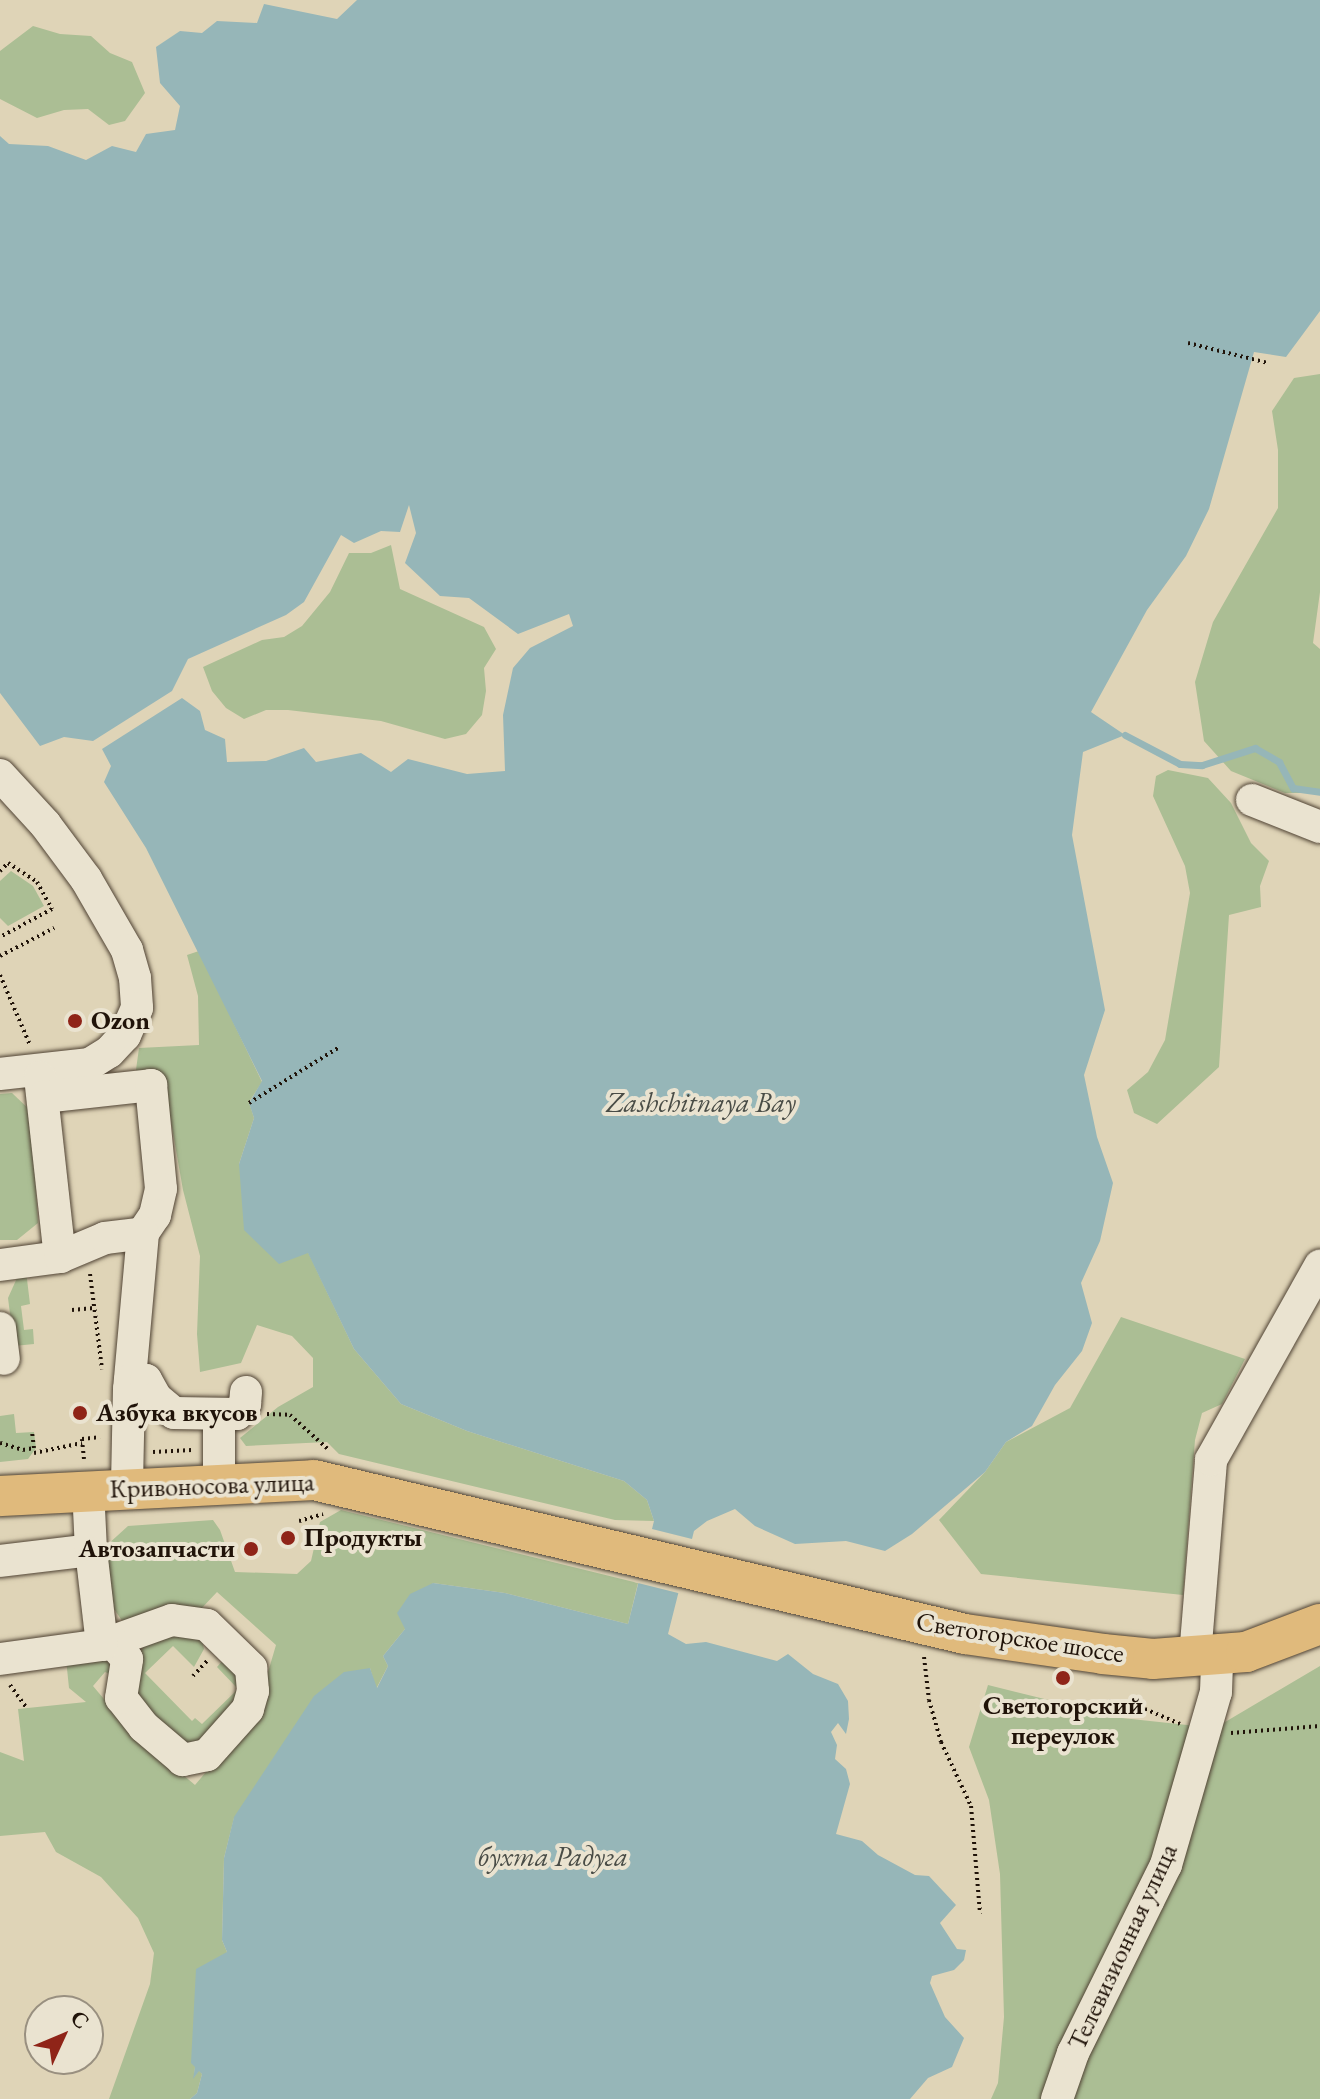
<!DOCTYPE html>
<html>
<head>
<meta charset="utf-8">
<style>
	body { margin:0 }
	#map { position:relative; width:1320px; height:2099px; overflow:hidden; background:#dfd4b7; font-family:"EB Garamond",serif }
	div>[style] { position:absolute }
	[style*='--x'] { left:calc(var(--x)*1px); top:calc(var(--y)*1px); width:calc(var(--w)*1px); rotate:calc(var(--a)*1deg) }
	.green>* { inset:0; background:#abbe94 }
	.water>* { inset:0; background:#96b6b8 }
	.pier>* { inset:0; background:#dfd4b7 }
	.stream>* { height:7px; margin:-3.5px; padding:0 3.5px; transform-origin:3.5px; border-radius:3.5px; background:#96b6b8 }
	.path>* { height:4px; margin-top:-2px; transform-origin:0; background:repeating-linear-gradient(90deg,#201309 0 2px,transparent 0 6px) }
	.roads { filter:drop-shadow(0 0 2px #504334) drop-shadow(0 0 2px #504334) }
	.minor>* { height:32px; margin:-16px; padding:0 16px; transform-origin:16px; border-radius:16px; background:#eae3d0 }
	.major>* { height:40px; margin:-20px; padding:0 20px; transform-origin:20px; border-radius:20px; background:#e0ba7c }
	.dots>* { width:22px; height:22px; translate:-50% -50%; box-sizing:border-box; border:4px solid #eae3d0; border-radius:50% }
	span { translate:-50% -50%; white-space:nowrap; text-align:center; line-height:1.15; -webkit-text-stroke:8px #eae3d0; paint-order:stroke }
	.poi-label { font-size:26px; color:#201309; font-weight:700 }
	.left { translate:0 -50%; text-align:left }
	.right { translate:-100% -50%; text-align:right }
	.street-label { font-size:26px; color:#201309 }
	.water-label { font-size:28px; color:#494c46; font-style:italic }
	.north { position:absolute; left:24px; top:1995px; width:80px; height:80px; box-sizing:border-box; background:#eae3d0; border:2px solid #999080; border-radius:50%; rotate:46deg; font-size:22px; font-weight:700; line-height:32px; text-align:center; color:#201309 }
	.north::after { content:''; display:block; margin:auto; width:28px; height:36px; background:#8f2418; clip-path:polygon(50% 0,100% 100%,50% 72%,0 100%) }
</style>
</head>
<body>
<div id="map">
	<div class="green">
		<i style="clip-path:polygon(33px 26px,60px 34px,91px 36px,110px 53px,132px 62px,145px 93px,125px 121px,109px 125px,88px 109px,64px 110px,37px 118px,0 99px,0 51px)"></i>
		<i style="clip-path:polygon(1320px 374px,1320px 592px,1313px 643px,1320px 649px,1320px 793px,1285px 793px,1231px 771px,1204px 741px,1195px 682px,1213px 622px,1278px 508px,1278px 450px,1272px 411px,1294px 378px)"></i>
		<i style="clip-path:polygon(391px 545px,400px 589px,484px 627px,496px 649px,484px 668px,486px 691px,482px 715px,466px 734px,445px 739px,381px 721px,288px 710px,266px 710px,244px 719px,226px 708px,212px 691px,203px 667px,262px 640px,284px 637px,302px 626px,330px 592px,349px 553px,371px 553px)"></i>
		<i style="clip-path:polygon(1168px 770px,1208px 778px,1231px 803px,1251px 843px,1269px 861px,1260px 886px,1261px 907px,1229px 915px,1219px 1067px,1157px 1124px,1134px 1113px,1127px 1090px,1148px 1072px,1165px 1040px,1190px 893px,1185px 866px,1153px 796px,1156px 776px)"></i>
		<i style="clip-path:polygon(11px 871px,33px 886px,44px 906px,8px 926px,0 918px,0 881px)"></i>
		<i style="clip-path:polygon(199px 951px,262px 1082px,249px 1102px,254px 1118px,239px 1164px,308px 1252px,354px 1349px,401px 1404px,467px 1431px,624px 1481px,647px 1500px,654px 1521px,615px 1520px,339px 1454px,327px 1442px,246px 1446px,240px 1438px,278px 1407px,313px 1387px,313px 1358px,292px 1336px,257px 1325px,241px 1363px,200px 1372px,197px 1334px,200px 1256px,183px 1190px,163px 1076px,135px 1077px,139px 1048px,199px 1045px,198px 996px,187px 955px)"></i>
		<i style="clip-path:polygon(12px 1093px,31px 1111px,38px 1223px,17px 1240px,0 1240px,0 1094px)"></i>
		<i style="clip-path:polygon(26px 1271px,30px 1304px,21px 1306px,24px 1330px,33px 1329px,34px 1344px,14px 1346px,8px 1298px,17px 1278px)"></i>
		<i style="clip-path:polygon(1121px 1317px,1245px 1359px,1222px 1404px,1202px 1413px,1195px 1440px,1183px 1595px,981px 1574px,939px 1520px,985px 1472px,1006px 1442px,1070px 1408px)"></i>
		<i style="clip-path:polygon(14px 1414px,16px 1433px,34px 1432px,36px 1448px,28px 1459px,0 1462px,0 1416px)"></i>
		<i style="clip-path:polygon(341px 1510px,638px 1583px,628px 1624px,505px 1593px,433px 1583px,405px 1629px,383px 1656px,388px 1666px,376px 1689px,370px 1668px,234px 1818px,224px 1858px,222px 1940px,227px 1952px,195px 2067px,194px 2077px,199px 2070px,202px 2074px,197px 2093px,190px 2099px,109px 2099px,150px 1984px,154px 1953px,138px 1918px,101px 1877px,56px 1852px,45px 1832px,0 1836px,0 1752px,24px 1761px,18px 1709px,86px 1702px,69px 1688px,66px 1659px,109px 1653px,112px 1675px,105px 1672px,93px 1686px,130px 1730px,195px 1785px,256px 1713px,276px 1645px,217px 1592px,199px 1611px,190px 1614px,177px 1604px,123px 1622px,114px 1609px,106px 1546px,128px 1526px,213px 1520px,220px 1530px,235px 1572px,297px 1574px,311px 1561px,320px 1522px)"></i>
		<i style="clip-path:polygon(157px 1632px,201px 1635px,204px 1649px,194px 1667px,173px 1646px,145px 1673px,192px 1721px,195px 1718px,202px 1724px,238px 1689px,217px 1667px,224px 1659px,230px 1658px,247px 1695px,196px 1750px,132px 1698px,137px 1654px)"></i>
		<i style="clip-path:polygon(1320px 1666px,1320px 2099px,991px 2099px,998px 2083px,1004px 2017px,1000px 1874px,989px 1800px,969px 1747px,988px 1685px,1122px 1718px,1215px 1728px)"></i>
	</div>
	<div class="water">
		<i style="clip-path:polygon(357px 0,1320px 0,1320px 311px,1286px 357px,1254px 352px,1209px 509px,1186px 556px,1147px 610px,1091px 712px,1125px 735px,1083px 752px,1072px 835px,1105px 1010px,1084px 1075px,1097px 1137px,1113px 1183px,1100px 1241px,1081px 1283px,1092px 1323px,1082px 1351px,1055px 1385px,1032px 1426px,1006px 1442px,985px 1472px,912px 1534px,885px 1551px,846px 1541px,795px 1544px,755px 1526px,735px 1509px,707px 1521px,694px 1531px,668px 1634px,686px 1644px,706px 1642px,777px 1661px,788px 1654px,813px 1674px,838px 1684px,848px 1701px,849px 1719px,846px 1734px,838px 1723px,831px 1732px,837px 1745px,835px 1759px,846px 1769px,850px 1784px,836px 1834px,862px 1841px,878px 1855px,915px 1875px,929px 1876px,956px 1905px,940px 1923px,957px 1949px,966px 1950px,964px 1960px,954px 1970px,932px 1976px,930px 1983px,945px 2017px,964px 2038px,952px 2067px,928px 2078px,910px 2099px,190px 2099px,197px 2093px,202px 2074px,199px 2071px,193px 2079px,195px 2067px,191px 2063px,196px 1969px,227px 1952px,222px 1940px,224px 1858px,234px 1817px,314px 1696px,344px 1672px,370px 1668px,377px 1688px,388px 1666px,383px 1656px,405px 1629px,397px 1613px,410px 1594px,433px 1583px,505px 1593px,628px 1624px,654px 1521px,647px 1500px,624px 1481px,467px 1431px,401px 1404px,354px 1349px,308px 1253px,279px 1264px,244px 1230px,239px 1164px,254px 1118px,249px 1103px,262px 1081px,146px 848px,104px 782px,111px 766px,102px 749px,182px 698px,200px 711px,205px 730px,225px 739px,227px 762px,266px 761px,304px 748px,316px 762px,361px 753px,391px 772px,408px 759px,467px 774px,505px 771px,503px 715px,513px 668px,530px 648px,573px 626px,569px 614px,518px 634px,469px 598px,440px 596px,405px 563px,416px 533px,409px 505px,400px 532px,381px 531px,354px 543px,341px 535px,304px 602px,286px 615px,188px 659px,172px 691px,93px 741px,64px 737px,40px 746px,0 693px,0 136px,9px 144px,48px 146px,86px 160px,112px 146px,136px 152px,146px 134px,175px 130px,180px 106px,160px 83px,156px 47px,180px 31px,202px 33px,217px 21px,257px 23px,264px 4px,337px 19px)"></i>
	</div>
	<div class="pier">
		<i style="clip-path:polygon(648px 1528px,696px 1540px,682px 1594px,634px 1582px)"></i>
	</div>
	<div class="stream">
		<i style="--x:1125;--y:735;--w:62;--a:27.8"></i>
		<i style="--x:1180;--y:764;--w:22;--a:3"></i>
		<i style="--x:1202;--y:765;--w:56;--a:-17.8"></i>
		<i style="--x:1255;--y:748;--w:28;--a:30"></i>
		<i style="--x:1279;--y:762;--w:30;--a:62"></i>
		<i style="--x:1293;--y:788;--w:27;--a:8"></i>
	</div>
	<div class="path">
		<i style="--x:1188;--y:343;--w:82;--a:14"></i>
		<i style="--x:0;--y:871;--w:11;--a:-45"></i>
		<i style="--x:8;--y:863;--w:35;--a:33"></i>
		<i style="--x:37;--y:882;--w:31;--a:61"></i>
		<i style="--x:52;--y:909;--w:59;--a:151.7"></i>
		<i style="--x:0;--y:956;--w:61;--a:-27.4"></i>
		<i style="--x:0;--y:975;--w:76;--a:66.8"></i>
		<i style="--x:249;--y:1103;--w:105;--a:-31.7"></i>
		<i style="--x:90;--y:1274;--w:96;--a:82.8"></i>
		<i style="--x:72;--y:1310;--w:22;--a:-5"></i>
		<i style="--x:267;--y:1414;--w:23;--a:2"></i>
		<i style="--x:290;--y:1415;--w:52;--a:41.9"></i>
		<i style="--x:0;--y:1443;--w:24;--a:17"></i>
		<i style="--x:23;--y:1450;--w:11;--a:-10"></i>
		<i style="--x:34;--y:1448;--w:16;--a:-97"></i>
		<i style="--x:153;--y:1452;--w:39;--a:-3"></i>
		<i style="--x:34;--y:1453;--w:49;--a:-11.8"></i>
		<i style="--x:84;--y:1459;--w:20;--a:-96"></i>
		<i style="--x:82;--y:1439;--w:18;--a:-6"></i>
		<i style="--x:299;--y:1521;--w:25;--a:-16"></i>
		<i style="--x:924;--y:1657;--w:43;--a:83.4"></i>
		<i style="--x:929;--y:1700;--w:44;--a:74.1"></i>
		<i style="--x:941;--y:1742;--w:71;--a:64.9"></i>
		<i style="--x:971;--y:1806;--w:108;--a:85.2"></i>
		<i style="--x:193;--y:1676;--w:21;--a:-47"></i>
		<i style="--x:10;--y:1685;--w:29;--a:54"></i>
		<i style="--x:1109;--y:1701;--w:37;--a:13"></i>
		<i style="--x:1145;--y:1709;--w:38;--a:23"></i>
		<i style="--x:1231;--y:1733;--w:89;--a:-4.5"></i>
	</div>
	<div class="roads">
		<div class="minor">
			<i style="--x:0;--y:775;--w:67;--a:47.4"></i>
			<i style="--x:45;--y:824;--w:69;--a:53.3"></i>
			<i style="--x:86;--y:879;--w:82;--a:60"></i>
			<i style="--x:127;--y:950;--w:29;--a:74"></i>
			<i style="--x:135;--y:978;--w:30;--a:86"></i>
			<i style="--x:137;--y:1008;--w:30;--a:114"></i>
			<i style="--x:125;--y:1035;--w:23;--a:133"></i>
			<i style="--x:109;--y:1052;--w:22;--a:148"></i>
			<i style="--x:90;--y:1064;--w:91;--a:173.7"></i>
			<i style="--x:1252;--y:800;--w:73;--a:21.7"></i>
			<i style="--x:40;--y:1077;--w:181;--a:83.7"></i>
			<i style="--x:43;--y:1097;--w:109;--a:-6.3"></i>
			<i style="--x:151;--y:1085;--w:104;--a:84.5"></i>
			<i style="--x:161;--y:1189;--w:27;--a:103"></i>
			<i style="--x:155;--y:1215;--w:22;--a:124"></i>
			<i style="--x:143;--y:1233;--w:157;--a:95.1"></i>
			<i style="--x:129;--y:1389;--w:98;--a:91.2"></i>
			<i style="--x:0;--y:1265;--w:61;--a:-7.6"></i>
			<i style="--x:60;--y:1257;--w:49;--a:-22.9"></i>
			<i style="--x:105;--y:1238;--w:38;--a:-7"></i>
			<i style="--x:0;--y:1328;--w:31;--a:83"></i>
			<i style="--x:130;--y:1380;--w:16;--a:0"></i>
			<i style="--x:146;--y:1380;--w:21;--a:61"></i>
			<i style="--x:156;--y:1398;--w:23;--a:40"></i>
			<i style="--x:174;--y:1413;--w:63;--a:0.9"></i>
			<i style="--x:237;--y:1414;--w:13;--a:-51"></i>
			<i style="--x:245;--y:1404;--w:12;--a:-85"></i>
			<i style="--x:219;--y:1483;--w:69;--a:-90"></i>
			<i style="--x:0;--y:1561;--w:92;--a:-6.9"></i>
			<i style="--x:102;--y:1645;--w:74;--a:-19.7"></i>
			<i style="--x:172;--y:1620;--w:35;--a:8"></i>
			<i style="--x:207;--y:1625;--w:62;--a:44.3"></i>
			<i style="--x:251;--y:1668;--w:23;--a:85"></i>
			<i style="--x:253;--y:1691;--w:19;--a:106"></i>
			<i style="--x:248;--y:1709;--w:62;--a:131.7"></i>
			<i style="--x:207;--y:1755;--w:25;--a:168"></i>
			<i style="--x:183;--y:1760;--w:51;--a:-139.8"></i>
			<i style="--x:144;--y:1727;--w:37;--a:-128"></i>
			<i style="--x:121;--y:1698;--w:39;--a:-81"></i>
			<i style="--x:127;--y:1659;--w:23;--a:-131"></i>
			<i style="--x:1195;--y:1656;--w:197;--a:-85.3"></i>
			<i style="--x:1211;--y:1460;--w:223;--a:-60.7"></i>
			<i style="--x:0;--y:1659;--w:103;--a:-7.8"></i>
			<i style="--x:102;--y:1645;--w:96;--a:-96.6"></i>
			<i style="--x:91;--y:1550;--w:61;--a:-92.8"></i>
			<i style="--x:1057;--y:2099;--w:49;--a:-70.8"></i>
			<i style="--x:1073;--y:2053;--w:210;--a:-63.7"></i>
			<i style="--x:1166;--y:1865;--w:180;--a:-73.9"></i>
			<i style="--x:1216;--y:1692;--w:37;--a:-88"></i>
		</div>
		<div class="major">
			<i style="--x:0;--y:1496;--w:314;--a:-2.9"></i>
			<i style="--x:314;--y:1480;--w:669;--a:13.31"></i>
			<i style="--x:965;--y:1634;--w:139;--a:8.2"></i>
			<i style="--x:1103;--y:1654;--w:50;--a:5.7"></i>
			<i style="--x:1153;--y:1659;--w:93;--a:-4.3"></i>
			<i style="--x:1246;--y:1652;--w:79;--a:-20.7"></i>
		</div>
	</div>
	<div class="dots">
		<i style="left:75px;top:1021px;background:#8f2418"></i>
		<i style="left:80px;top:1413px;background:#8f2418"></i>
		<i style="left:288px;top:1538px;background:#8f2418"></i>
		<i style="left:251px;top:1549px;background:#8f2418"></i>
		<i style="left:1063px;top:1678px;background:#8f2418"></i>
	</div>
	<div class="poi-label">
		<span class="left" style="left:91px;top:1021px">Ozon</span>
		<span class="left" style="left:96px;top:1413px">Азбука вкусов</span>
		<span class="left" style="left:304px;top:1538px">Продукты</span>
		<span class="right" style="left:235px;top:1549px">Автозапчасти</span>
		<span style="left:1063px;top:1721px">Светогорский<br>переулок</span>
	</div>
	<div class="street-label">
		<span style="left:212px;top:1486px;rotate:-2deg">Кривоносова улица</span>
		<span style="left:1020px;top:1638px;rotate:9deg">Светогорское шоссе</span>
		<span style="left:1123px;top:1947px;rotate:-65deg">Телевизионная улица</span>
	</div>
	<div class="water-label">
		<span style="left:701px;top:1102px">Zashchitnaya Bay</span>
		<span style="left:553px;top:1856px">бухта Радуга</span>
	</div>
	<div class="north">С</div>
</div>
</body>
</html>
